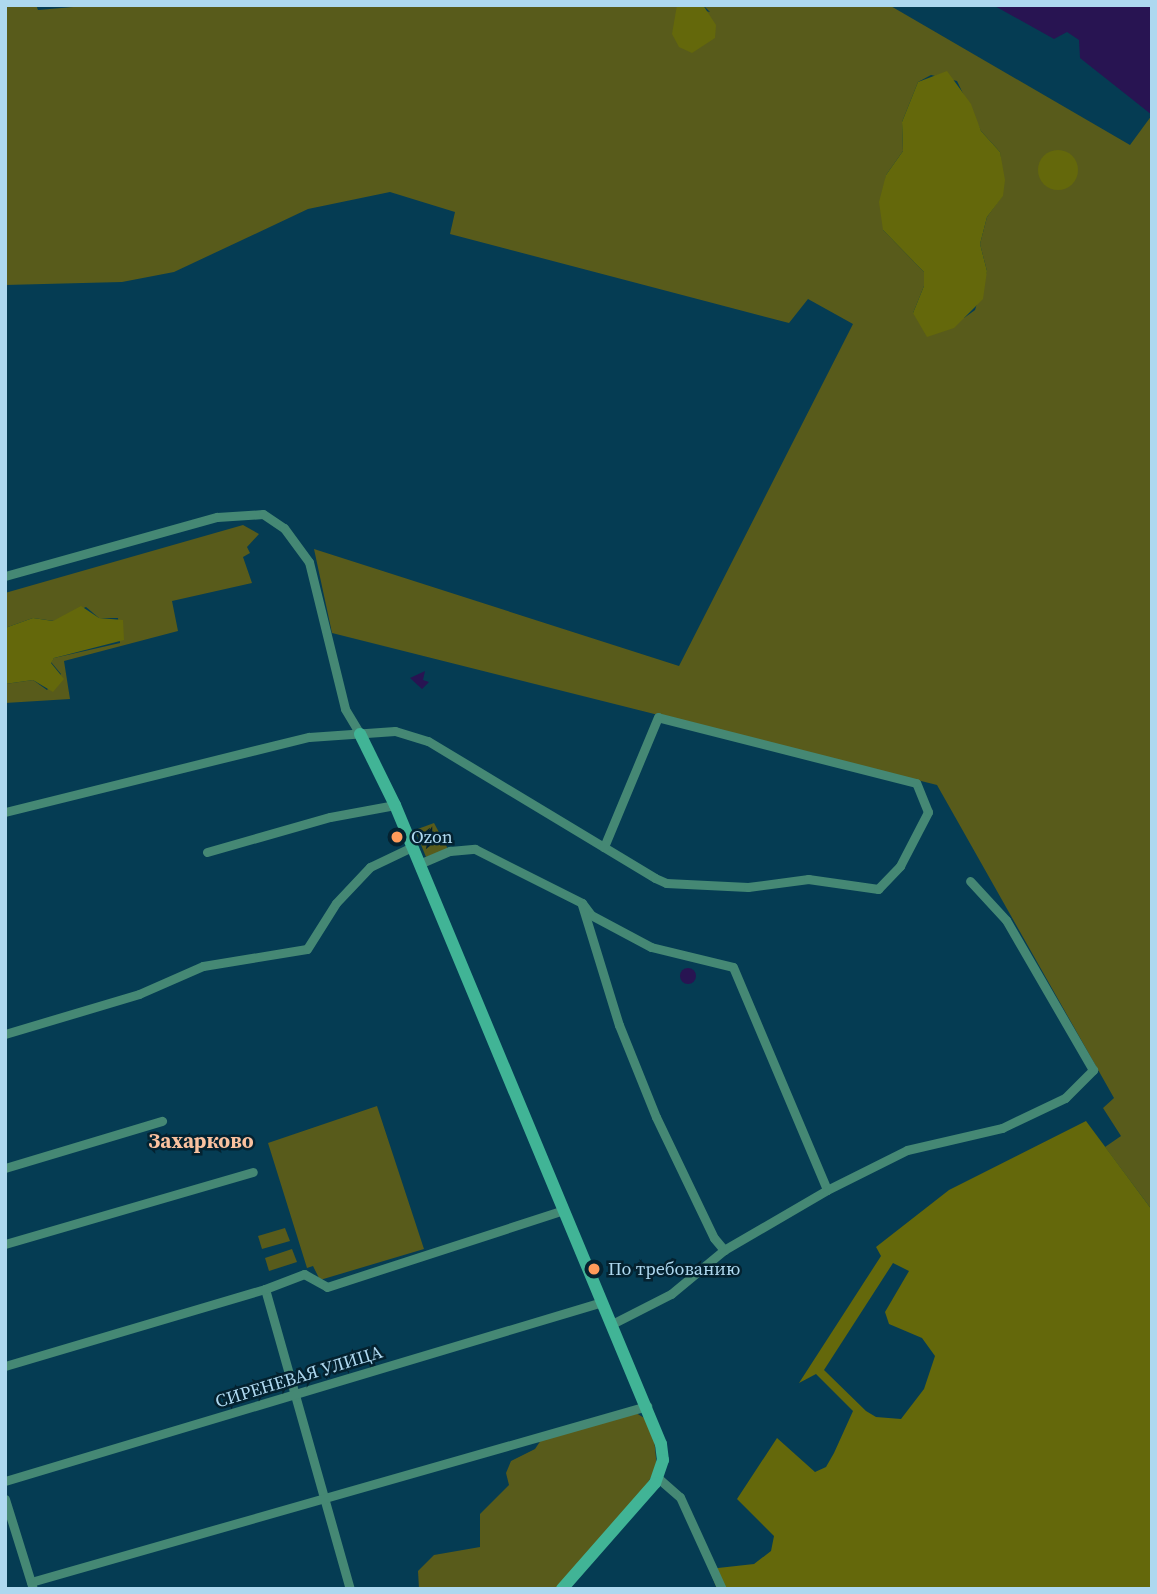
<!DOCTYPE html>
<html>
<head>
<meta charset="utf-8">
<style>
	body { margin:0 }
	#map { position:relative; width:1157px; height:1594px; overflow:hidden; background:#053c53; font-family:"Source Serif 4",serif }
	div>[style] { position:absolute }
	[style*='--x'] { left:calc(var(--x)*1px); top:calc(var(--y)*1px); width:calc(var(--w)*1px); rotate:calc(var(--a)*1deg) }
	.green>* { inset:0; background:#585b1b }
	.forest>* { inset:0; background:#64680b }
	.round { border-radius:50% }
	.water>* { inset:0; background:#281452 }
	.street>* { height:9px; margin:-4.5px; padding:0 4.5px; transform-origin:4.5px; border-radius:4.5px; background:#458874 }
	.secondary>* { height:12px; margin:-6px; padding:0 6px; transform-origin:6px; border-radius:6px; background:#41b496 }
	.dots>* { width:19px; height:19px; translate:-50% -50%; box-sizing:border-box; border:4px solid #042230; border-radius:50% }
	span { translate:-50% -50%; white-space:nowrap; text-align:center; line-height:1.15; -webkit-text-stroke:5px #042230; paint-order:stroke }
	.poi-label { font-size:18px; color:#aed8ef }
	.left { translate:0 -50%; text-align:left }
	.street-label { font-size:18px; color:#aed8ef }
	.quarter-label { font-size:21px; color:#fac19f; font-weight:700 }
	.frame { position:absolute; inset:0; border:7px solid #aed8ef; pointer-events:none }
</style>
</head>
<body>
<div id="map">
	<div class="green">
		<i style="clip-path:polygon(evenodd,5px 5px,36px 5px,38px 10px,97px 5px,677px 5px,710px 12px,703px 5px,889px 5px,1130px 145px,1152px 115px,1152px 1210px,1105px 1147px,1121px 1136px,1103px 1108px,1114px 1098px,937px 785px,332px 633px,314px 549px,679px 666px,853px 324px,808px 299px,789px 323px,450px 234px,455px 212px,390px 192px,308px 209px,174px 272px,122px 282px,5px 285px,5px 5px,931px 75px,957px 81px,981px 131px,1000px 152px,1003px 195px,987px 217px,980px 244px,987px 271px,975px 310px,964px 318px,913px 313px,924px 286px,924px 272px,883px 230px,886px 175px,903px 151px,902px 122px,918px 82px,931px 75px)"></i>
		<i style="clip-path:polygon(243px 525px,259px 534px,247px 547px,250px 553px,243px 557px,252px 583px,172px 601px,178px 631px,64px 661px,70px 699px,5px 703px,5px 684px,33px 680px,47px 690px,61px 674px,51px 662px,54px 658px,120px 643px,118px 618px,99px 618px,86px 607px,54px 621px,33px 618px,5px 628px,5px 593px)"></i>
		<i style="clip-path:polygon(434px 823px,448px 849px,426px 857px,415px 830px)"></i>
		<i style="clip-path:polygon(377px 1106px,424px 1249px,320px 1280px,313px 1266px,307px 1268px,268px 1143px)"></i>
		<i style="clip-path:polygon(285px 1228px,290px 1241px,262px 1249px,258px 1236px)"></i>
		<i style="clip-path:polygon(292px 1249px,297px 1262px,269px 1271px,265px 1258px)"></i>
		<i style="clip-path:polygon(636px 1413px,646px 1419px,654px 1438px,657px 1468px,640px 1495px,555px 1589px,419px 1589px,418px 1571px,434px 1555px,480px 1547px,480px 1514px,509px 1485px,506px 1473px,511px 1461px,535px 1449px,541px 1440px)"></i>
	</div>
	<div class="forest">
		<i style="clip-path:polygon(677px 5px,703px 5px,716px 25px,715px 38px,692px 53px,679px 47px,672px 34px)"></i>
		<i style="clip-path:polygon(947px 71px,971px 104px,981px 131px,1000px 152px,1005px 180px,1003px 196px,987px 217px,980px 244px,987px 271px,983px 299px,954px 328px,927px 337px,913px 313px,924px 286px,924px 272px,883px 230px,879px 202px,886px 175px,903px 151px,902px 122px,918px 82px)"></i>
		<i class="round" style="left:1038px;top:150px;width:40px;height:40px"></i>
		<i style="clip-path:polygon(81px 606px,99px 618px,123px 620px,124px 640px,54px 658px,51px 663px,64px 679px,53px 692px,33px 680px,5px 684px,5px 628px,33px 618px,53px 621px)"></i>
		<i style="clip-path:polygon(evenodd,1086px 1121px,1152px 1210px,1152px 1589px,717px 1589px,709px 1569px,754px 1564px,771px 1551px,774px 1536px,737px 1499px,777px 1438px,815px 1472px,826px 1467px,834px 1453px,853px 1411px,816px 1374px,799px 1383px,881px 1256px,876px 1247px,949px 1190px,1086px 1121px,893px 1263px,909px 1271px,885px 1312px,889px 1324px,922px 1338px,935px 1356px,924px 1389px,901px 1419px,876px 1417px,866px 1411px,824px 1370px,893px 1263px)"></i>
	</div>
	<div class="water">
		<i style="clip-path:polygon(993px 5px,1152px 5px,1152px 115px,1080px 58px,1079px 40px,1067px 32px,1054px 39px)"></i>
		<i style="clip-path:polygon(425px 671px,423px 680px,429px 682px,422px 689px,410px 678px)"></i>
		<i class="round" style="left:680px;top:968px;width:16px;height:16px"></i>
	</div>
	<div class="street">
		<i style="--x:5;--y:576;--w:220;--a:-15.6"></i>
		<i style="--x:217;--y:517;--w:46;--a:-3.7"></i>
		<i style="--x:263;--y:514;--w:25;--a:34"></i>
		<i style="--x:284;--y:528;--w:42;--a:53.7"></i>
		<i style="--x:309;--y:562;--w:151;--a:76.2"></i>
		<i style="--x:345;--y:709;--w:29;--a:59"></i>
		<i style="--x:5;--y:812;--w:313;--a:-13.9"></i>
		<i style="--x:309;--y:737;--w:86;--a:-4"></i>
		<i style="--x:395;--y:731;--w:34;--a:17"></i>
		<i style="--x:428;--y:741;--w:265;--a:31.1"></i>
		<i style="--x:655;--y:878;--w:12;--a:24"></i>
		<i style="--x:666;--y:883;--w:82;--a:2.8"></i>
		<i style="--x:748;--y:887;--w:61;--a:-7.6"></i>
		<i style="--x:808;--y:879;--w:71;--a:8.1"></i>
		<i style="--x:878;--y:889;--w:32;--a:-46"></i>
		<i style="--x:900;--y:866;--w:61;--a:-62.6"></i>
		<i style="--x:928;--y:812;--w:31;--a:-112"></i>
		<i style="--x:916;--y:783;--w:266;--a:-165.7"></i>
		<i style="--x:658;--y:717;--w:141;--a:112.6"></i>
		<i style="--x:207;--y:852;--w:128;--a:-15.9"></i>
		<i style="--x:330;--y:817;--w:66;--a:-10.5"></i>
		<i style="--x:419;--y:864;--w:34;--a:-23"></i>
		<i style="--x:450;--y:851;--w:25;--a:-5"></i>
		<i style="--x:475;--y:849;--w:120;--a:26.8"></i>
		<i style="--x:582;--y:903;--w:15;--a:53"></i>
		<i style="--x:591;--y:915;--w:68;--a:28.1"></i>
		<i style="--x:651;--y:947;--w:84;--a:13.7"></i>
		<i style="--x:733;--y:967;--w:242;--a:67.1"></i>
		<i style="--x:582;--y:905;--w:126;--a:72.9"></i>
		<i style="--x:619;--y:1025;--w:99;--a:68.1"></i>
		<i style="--x:656;--y:1117;--w:134;--a:64.4"></i>
		<i style="--x:714;--y:1238;--w:16;--a:50"></i>
		<i style="--x:5;--y:1034;--w:140;--a:-16.6"></i>
		<i style="--x:139;--y:994;--w:70;--a:-23.6"></i>
		<i style="--x:203;--y:966;--w:105;--a:-9.3"></i>
		<i style="--x:307;--y:949;--w:54;--a:-57.8"></i>
		<i style="--x:336;--y:903;--w:50;--a:-46.6"></i>
		<i style="--x:370;--y:867;--w:47;--a:-25.5"></i>
		<i style="--x:5;--y:1168;--w:164;--a:-16.7"></i>
		<i style="--x:5;--y:1244;--w:258;--a:-16.2"></i>
		<i style="--x:265;--y:1289;--w:312;--a:74.2"></i>
		<i style="--x:612;--y:1324;--w:66;--a:-27"></i>
		<i style="--x:671;--y:1294;--w:69;--a:-39.7"></i>
		<i style="--x:724;--y:1250;--w:119;--a:-30.2"></i>
		<i style="--x:827;--y:1190;--w:89;--a:-26.6"></i>
		<i style="--x:907;--y:1150;--w:98;--a:-13"></i>
		<i style="--x:1002;--y:1128;--w:70;--a:-25.5"></i>
		<i style="--x:1065;--y:1098;--w:40;--a:-45"></i>
		<i style="--x:1093;--y:1070;--w:173;--a:-120.1"></i>
		<i style="--x:1006;--y:920;--w:53;--a:-132.7"></i>
		<i style="--x:5;--y:1366;--w:271;--a:-16.5"></i>
		<i style="--x:265;--y:1289;--w:42;--a:-21"></i>
		<i style="--x:304;--y:1274;--w:26;--a:29"></i>
		<i style="--x:327;--y:1287;--w:249;--a:-18"></i>
		<i style="--x:658;--y:1478;--w:29;--a:41"></i>
		<i style="--x:680;--y:1497;--w:101;--a:65.5"></i>
		<i style="--x:5;--y:1481;--w:623;--a:-16.69"></i>
		<i style="--x:5;--y:1499;--w:94;--a:72.7"></i>
		<i style="--x:31;--y:1582;--w:641;--a:-15.95"></i>
	</div>
	<div class="secondary">
		<i style="--x:360;--y:734;--w:79;--a:63.8"></i>
		<i style="--x:395;--y:805;--w:692;--a:67.4"></i>
		<i style="--x:661;--y:1444;--w:16;--a:83"></i>
		<i style="--x:663;--y:1460;--w:24;--a:109"></i>
		<i style="--x:655;--y:1483;--w:141;--a:131.3"></i>
	</div>
	<div class="dots">
		<i style="left:397px;top:837px;background:#ff9b5a"></i>
		<i style="left:594px;top:1269px;background:#ff9b5a"></i>
	</div>
	<div class="poi-label">
		<span class="left" style="left:411px;top:837px">Ozon</span>
		<span class="left" style="left:608px;top:1269px">По требованию</span>
	</div>
	<div class="street-label">
		<span style="left:299px;top:1377px;rotate:-17deg">СИРЕНЕВАЯ УЛИЦА</span>
	</div>
	<div class="quarter-label">
		<span style="left:201px;top:1141px">Захарково</span>
	</div>
	<div class="frame"></div>
</div>
</body>
</html>
